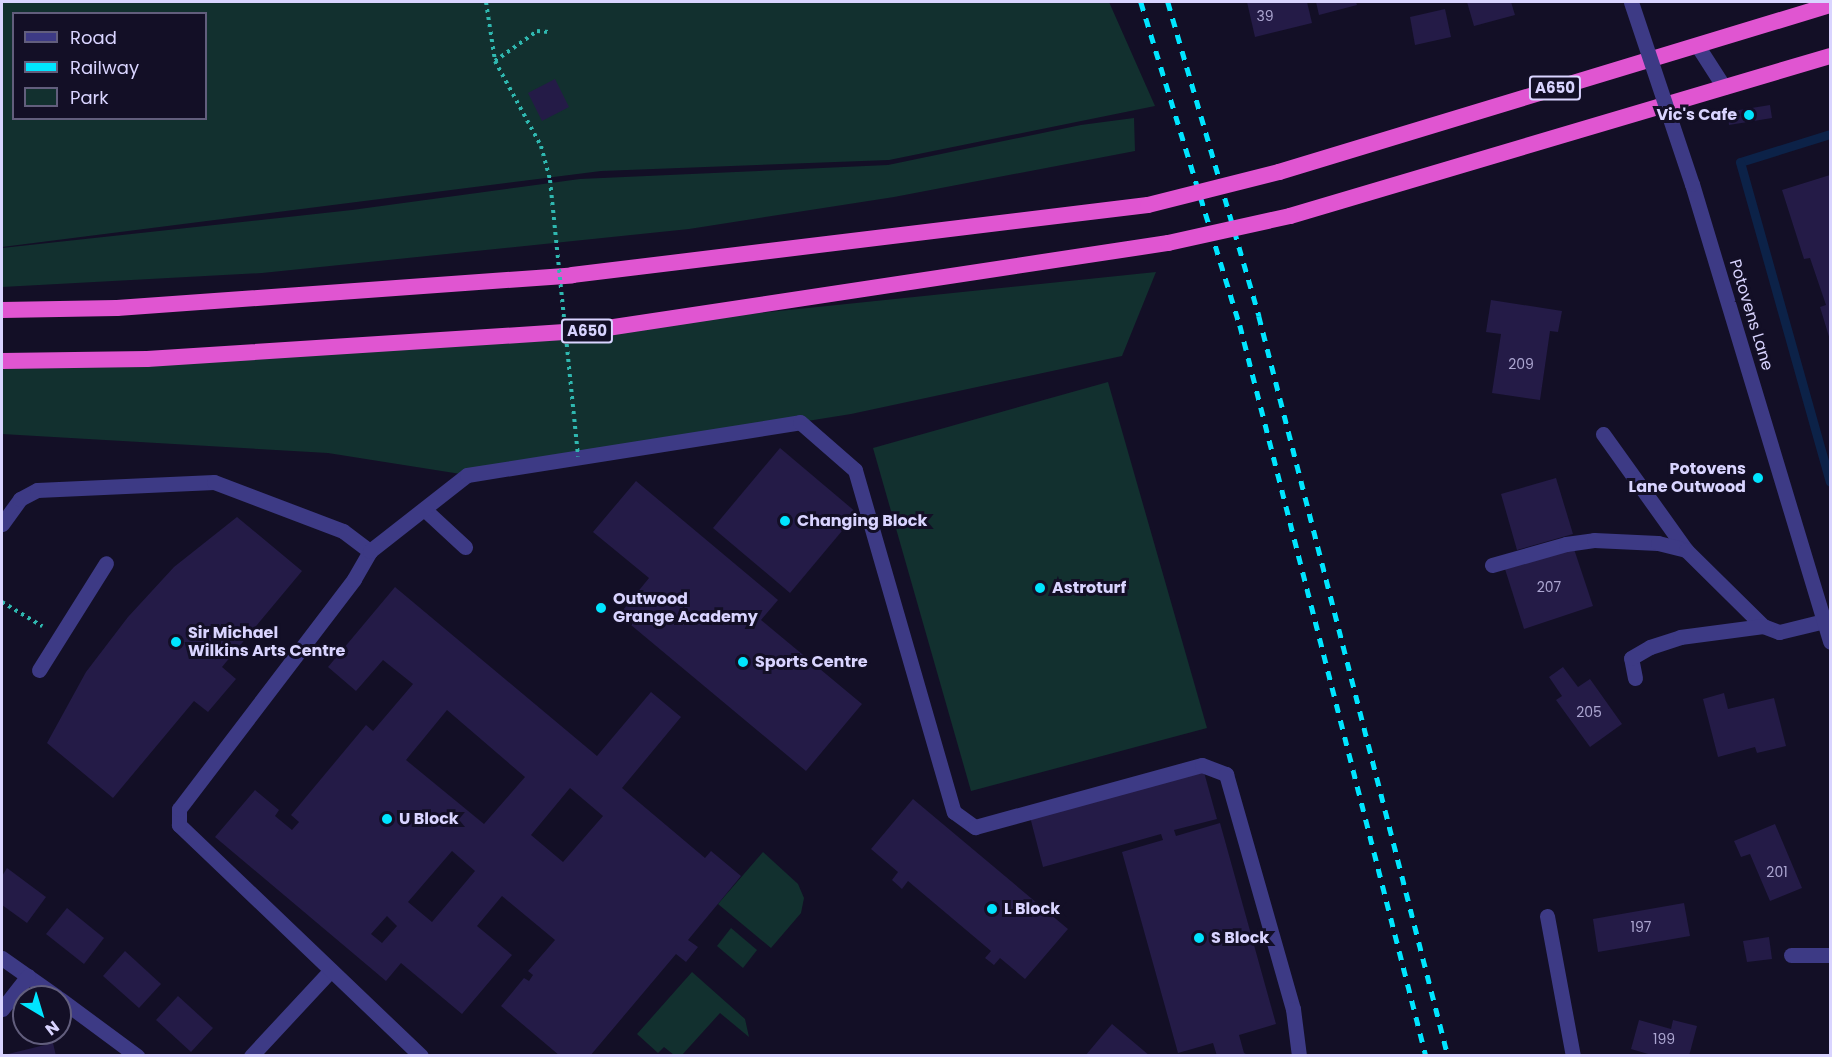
<!DOCTYPE html>
<html>
<head>
<meta charset="utf-8">
<style>
	body { margin:0 }
	#map { position:relative; width:1832px; height:1057px; overflow:hidden; background:#130f26; font-family:Poppins,sans-serif }
	div>[style] { position:absolute }
	[style*='--x'] { left:calc(var(--x)*1px); top:calc(var(--y)*1px); width:calc(var(--w)*1px); rotate:calc(var(--a)*1deg) }
	.green>* { inset:0; background:#12302f }
	.stream>* { height:9px; margin:-4.5px; padding:0 4.5px; transform-origin:4.5px; border-radius:4.5px; background:#0c2248 }
	.building>* { inset:0; background:#241b47 }
	.path>* { height:4px; margin-top:-2px; transform-origin:0; background:repeating-linear-gradient(90deg,#2fb8b0 0 3px,transparent 0 7.5px) }
	.service>* { height:15px; margin:-7.5px; padding:0 7.5px; transform-origin:7.5px; border-radius:7.5px; background:#3d3a85 }
	.minor>* { height:15px; margin:-7.5px; padding:0 7.5px; transform-origin:7.5px; border-radius:7.5px; background:#3d3a85 }
	.tertiary>* { height:15px; margin:-7.5px; padding:0 7.5px; transform-origin:7.5px; border-radius:7.5px; background:#3d3a85 }
	.trunk>* { height:16px; margin:-8px; padding:0 8px; transform-origin:8px; border-radius:8px; background:#e055d1 }
	.rail>* { height:4.5px; margin-top:-2.25px; transform-origin:0; background:repeating-linear-gradient(90deg,#00e5ff 0 9px,transparent 0 17px) }
	.path-bridge>* { height:4px; margin-top:-2px; transform-origin:0; background:repeating-linear-gradient(90deg,#2fb8b0 0 3px,transparent 0 7.5px) }
	.tertiary-bridge>* { height:15px; margin:-7.5px; padding:0 7.5px; transform-origin:7.5px; border-radius:7.5px; background:#3d3a85 }
	.trunk-bridge>* { height:16px; margin:-8px; padding:0 8px; transform-origin:8px; border-radius:8px; background:#e055d1 }
	.dots>* { width:16px; height:16px; translate:-50% -50%; box-sizing:border-box; border:3px solid #130f26; border-radius:50% }
	span { translate:-50% -50%; white-space:nowrap; text-align:center; line-height:1.15; -webkit-text-stroke:6px #130f26; paint-order:stroke }
	.number-label { font-size:14px; color:#aca6d1 }
	.number-label span { -webkit-text-stroke-width:0 }
	.shield-label span { padding:2px 4px; background:#130f26; border:2px solid; border-radius:4px; -webkit-text-stroke-width:0 }
	.shield-label { font-size:15px; color:#d9d4ff; font-weight:700 }
	.poi-label { font-size:16px; color:#d9d4ff; font-weight:700 }
	.right { translate:-100% -50%; text-align:right }
	.left { translate:0 -50%; text-align:left }
	.street-label { font-size:16px; color:#d9d4ff }
	.frame { position:absolute; inset:0; border:3px solid #d9d4ff; pointer-events:none }
	.legend { position:absolute; left:12px; top:12px; width:195px; height:108px; box-sizing:border-box; background:#130f26; border:2px solid #625e7d; margin:0; padding:8px 10px; list-style:none; font-size:18px; color:#d9d4ff }
	.legend li { display:flex; align-items:center; gap:12px; height:30px }
	.legend b { width:30px; border:2px solid #625e7d }
	.north { position:absolute; left:12px; top:985px; width:60px; height:60px; box-sizing:border-box; background:#130f26; border:2px solid #625e7d; border-radius:50%; rotate:142deg; font-size:16px; font-weight:700; line-height:24px; text-align:center; color:#d9d4ff }
	.north::after { content:''; display:block; margin:auto; width:21px; height:27px; background:#00e5ff; clip-path:polygon(50% 0,100% 100%,50% 72%,0 100%) }
</style>
</head>
<body>
<div id="map">
	<div class="green">
		<i style="clip-path:polygon(evenodd,2px 2px,1109px 2px,1155px 106px,889px 160px,601px 171px,2px 247px,2px 2px,14px 14px,206px 14px,206px 118px,14px 118px,14px 14px)"></i>
		<i style="clip-path:polygon(1134px 118px,1135px 151px,894px 197px,689px 229px,262px 273px,2px 287px,2px 248px,352px 210px,580px 179px,888px 165px,1081px 125px)"></i>
		<i style="clip-path:polygon(1156px 272px,1122px 356px,851px 414px,467px 475px,328px 453px,2px 434px,2px 361px,594px 330px)"></i>
		<i style="clip-path:polygon(1108px 382px,1207px 728px,971px 791px,873px 448px)"></i>
		<i style="clip-path:polygon(763px 852px,798px 884px,804px 898px,801px 913px,771px 948px,718px 904px)"></i>
		<i style="clip-path:polygon(731px 928px,757px 950px,743px 968px,717px 946px)"></i>
		<i style="clip-path:polygon(692px 972px,745px 1019px,749px 1037px,720px 1013px,682px 1055px,674px 1055px,664px 1047px,658px 1053px,637px 1034px)"></i>
	</div>
	<div class="stream">
		<i style="--x:1830;--y:134;--w:94;--a:162.7"></i>
		<i style="--x:1740;--y:162;--w:332;--a:74.3"></i>
	</div>
	<div class="building">
		<i style="clip-path:polygon(1247px 2px,1307px 2px,1312px 23px,1255px 37px)"></i>
		<i style="clip-path:polygon(1316px 2px,1356px 2px,1357px 5px,1319px 15px)"></i>
		<i style="clip-path:polygon(1467px 2px,1511px 2px,1515px 15px,1474px 26px)"></i>
		<i style="clip-path:polygon(1445px 9px,1451px 37px,1415px 45px,1410px 17px)"></i>
		<i style="clip-path:polygon(555px 79px,569px 107px,542px 121px,528px 93px)"></i>
		<i style="clip-path:polygon(1770px 105px,1772px 118px,1729px 125px,1727px 112px)"></i>
		<i style="clip-path:polygon(1830px 175px,1830px 340px,1820px 307px,1826px 305px,1810px 258px,1804px 259px,1782px 190px)"></i>
		<i style="clip-path:polygon(1491px 300px,1562px 311px,1558px 332px,1550px 331px,1540px 400px,1492px 393px,1501px 334px,1486px 332px)"></i>
		<i style="clip-path:polygon(780px 448px,857px 513px,790px 593px,713px 528px)"></i>
		<i style="clip-path:polygon(1556px 478px,1573px 534px,1517px 550px,1501px 494px)"></i>
		<i style="clip-path:polygon(636px 481px,778px 600px,761px 620px,862px 704px,806px 771px,619px 615px,649px 578px,593px 532px)"></i>
		<i style="clip-path:polygon(237px 517px,302px 571px,222px 667px,236px 679px,208px 712px,194px 701px,113px 798px,47px 743px,86px 672px,128px 617px,174px 567px)"></i>
		<i style="clip-path:polygon(1573px 546px,1593px 606px,1524px 629px,1505px 569px)"></i>
		<i style="clip-path:polygon(evenodd,395px 587px,597px 756px,651px 692px,681px 717px,622px 788px,705px 858px,711px 851px,741px 876px,688px 940px,698px 947px,686px 962px,676px 954px,590px 1056px,560px 1056px,501px 1006px,524px 978px,529px 981px,533px 975px,528px 971px,555px 940px,502px 896px,477px 926px,512px 955px,462px 1014px,401px 963px,386px 981px,215px 837px,255px 790px,279px 810px,275px 816px,292px 830px,299px 822px,291px 815px,366px 725px,373px 731px,413px 684px,383px 660px,356px 691px,328px 667px,395px 587px,447px 710px,525px 777px,484px 824px,406px 760px,447px 710px,395px 587px,570px 788px,603px 816px,563px 862px,531px 835px,570px 788px,395px 587px,452px 851px,475px 871px,432px 922px,408px 902px,452px 851px,395px 587px,387px 916px,397px 926px,382px 943px,371px 934px,387px 916px)"></i>
		<i style="clip-path:polygon(1563px 667px,1578px 687px,1590px 679px,1622px 724px,1590px 747px,1556px 700px,1562px 696px,1549px 677px)"></i>
		<i style="clip-path:polygon(1724px 693px,1728px 709px,1774px 698px,1786px 746px,1757px 753px,1755px 747px,1718px 757px,1703px 699px)"></i>
		<i style="clip-path:polygon(1202px 765px,1217px 819px,1174px 830px,1176px 836px,1220px 823px,1276px 1024px,1239px 1035px,1244px 1053px,1250px 1056px,1217px 1056px,1213px 1043px,1178px 1053px,1122px 852px,1163px 840px,1161px 834px,1043px 867px,1029px 813px)"></i>
		<i style="clip-path:polygon(913px 799px,1068px 929px,1025px 979px,1000px 958px,994px 965px,985px 958px,991px 951px,908px 881px,902px 889px,892px 880px,898px 872px,871px 849px)"></i>
		<i style="clip-path:polygon(1775px 824px,1802px 888px,1770px 901px,1750px 854px,1741px 857px,1734px 841px)"></i>
		<i style="clip-path:polygon(7px 868px,46px 897px,27px 923px,2px 905px,2px 876px)"></i>
		<i style="clip-path:polygon(1684px 903px,1690px 936px,1598px 952px,1593px 919px)"></i>
		<i style="clip-path:polygon(67px 908px,104px 938px,84px 964px,46px 934px)"></i>
		<i style="clip-path:polygon(1769px 937px,1772px 959px,1747px 962px,1743px 941px)"></i>
		<i style="clip-path:polygon(125px 951px,161px 984px,139px 1008px,103px 976px)"></i>
		<i style="clip-path:polygon(178px 996px,213px 1028px,191px 1052px,156px 1020px)"></i>
		<i style="clip-path:polygon(1639px 1020px,1671px 1029px,1673px 1020px,1697px 1026px,1689px 1056px,1655px 1056px,1631px 1049px)"></i>
		<i style="clip-path:polygon(1112px 1024px,1150px 1056px,1085px 1056px)"></i>
		<i style="clip-path:polygon(53px 1043px,56px 1056px,4px 1056px,4px 1055px)"></i>
	</div>
	<div class="path">
		<i style="--x:486;--y:2;--w:60;--a:81.3"></i>
		<i style="--x:495;--y:61;--w:97;--a:61.6"></i>
		<i style="--x:541;--y:146;--w:35;--a:75"></i>
		<i style="--x:495;--y:61;--w:52;--a:-35.5"></i>
		<i style="--x:537;--y:31;--w:12;--a:5"></i>
		<i style="--x:2;--y:602;--w:47;--a:31"></i>
	</div>
	<div class="service">
		<i style="--x:1697;--y:45;--w:50;--a:57.3"></i>
		<i style="--x:1603;--y:434;--w:143;--a:54.4"></i>
		<i style="--x:424;--y:509;--w:56;--a:42.8"></i>
		<i style="--x:2;--y:524;--w:31;--a:-54"></i>
		<i style="--x:20;--y:499;--w:19;--a:-28"></i>
		<i style="--x:37;--y:490;--w:177;--a:-2.6"></i>
		<i style="--x:214;--y:482;--w:138;--a:20.8"></i>
		<i style="--x:343;--y:531;--w:34;--a:37"></i>
		<i style="--x:1492;--y:565;--w:77;--a:-15.8"></i>
		<i style="--x:1566;--y:544;--w:28;--a:-8"></i>
		<i style="--x:1594;--y:540;--w:64;--a:2.7"></i>
		<i style="--x:1658;--y:543;--w:29;--a:14"></i>
		<i style="--x:1686;--y:550;--w:108;--a:44.6"></i>
		<i style="--x:1763;--y:626;--w:17;--a:21"></i>
		<i style="--x:1779;--y:632;--w:46;--a:-13.7"></i>
		<i style="--x:39;--y:670;--w:126;--a:-57.9"></i>
		<i style="--x:1635;--y:678;--w:20;--a:-101"></i>
		<i style="--x:1631;--y:658;--w:22;--a:-30"></i>
		<i style="--x:1650;--y:647;--w:32;--a:-18"></i>
		<i style="--x:1680;--y:637;--w:84;--a:-7.5"></i>
		<i style="--x:1547;--y:916;--w:142;--a:79.5"></i>
		<i style="--x:1791;--y:955;--w:39;--a:0"></i>
		<i style="--x:251;--y:1056;--w:117;--a:-47.1"></i>
		<i style="--x:421;--y:1056;--w:335;--a:-136.3"></i>
		<i style="--x:179;--y:825;--w:16;--a:-90"></i>
		<i style="--x:179;--y:809;--w:289;--a:-52.7"></i>
		<i style="--x:354;--y:579;--w:32;--a:-60"></i>
		<i style="--x:370;--y:551;--w:123;--a:-38.1"></i>
		<i style="--x:467;--y:475;--w:337;--a:-9"></i>
		<i style="--x:800;--y:422;--w:73;--a:41.1"></i>
		<i style="--x:855;--y:470;--w:356;--a:73.9"></i>
		<i style="--x:954;--y:812;--w:26;--a:36"></i>
		<i style="--x:975;--y:827;--w:235;--a:-15.3"></i>
		<i style="--x:1202;--y:765;--w:26;--a:21"></i>
		<i style="--x:1226;--y:774;--w:244;--a:74.1"></i>
		<i style="--x:1293;--y:1009;--w:47;--a:82.7"></i>
	</div>
	<div class="minor">
		<i style="--x:2;--y:958;--w:67;--a:35.3"></i>
		<i style="--x:60;--y:999;--w:96;--a:36.5"></i>
		<i style="--x:2;--y:1009;--w:42;--a:-51.8"></i>
	</div>
	<div class="tertiary">
		<i style="--x:1692;--y:184;--w:478;--a:73.2"></i>
	</div>
	<div class="trunk">
		<i style="--x:1279;--y:172;--w:576;--a:-16.86"></i>
		<i style="--x:1290;--y:216;--w:563;--a:-16.5"></i>
		<i style="--x:2;--y:310;--w:115;--a:-1"></i>
		<i style="--x:117;--y:308;--w:456;--a:-4.1"></i>
		<i style="--x:572;--y:275;--w:580;--a:-6.93"></i>
		<i style="--x:2;--y:361;--w:145;--a:-0.8"></i>
		<i style="--x:147;--y:359;--w:448;--a:-3.7"></i>
		<i style="--x:594;--y:330;--w:581;--a:-8.62"></i>
	</div>
	<div class="rail">
		<i style="--x:1141;--y:2;--w:338;--a:73"></i>
		<i style="--x:1240;--y:325;--w:754;--a:75.72"></i>
		<i style="--x:1168;--y:2;--w:327;--a:73.8"></i>
		<i style="--x:1259;--y:316;--w:764;--a:75.67"></i>
	</div>
	<div class="path-bridge">
		<i style="--x:550;--y:180;--w:278;--a:84.2"></i>
	</div>
	<div class="tertiary-bridge">
		<i style="--x:1631;--y:2;--w:192;--a:71.5"></i>
	</div>
	<div class="trunk-bridge">
		<i style="--x:1148;--y:205;--w:135;--a:-14.1"></i>
		<i style="--x:1168;--y:243;--w:125;--a:-12.5"></i>
	</div>
	<div class="dots">
		<i style="left:1749px;top:115px;background:#00e5ff"></i>
		<i style="left:1758px;top:478px;background:#00e5ff"></i>
		<i style="left:785px;top:521px;background:#00e5ff"></i>
		<i style="left:1040px;top:588px;background:#00e5ff"></i>
		<i style="left:601px;top:608px;background:#00e5ff"></i>
		<i style="left:176px;top:642px;background:#00e5ff"></i>
		<i style="left:743px;top:662px;background:#00e5ff"></i>
		<i style="left:387px;top:819px;background:#00e5ff"></i>
		<i style="left:992px;top:909px;background:#00e5ff"></i>
		<i style="left:1199px;top:938px;background:#00e5ff"></i>
	</div>
	<div class="number-label">
		<span style="left:1265px;top:16px">39</span>
		<span style="left:1521px;top:364px">209</span>
		<span style="left:1549px;top:587px">207</span>
		<span style="left:1589px;top:712px">205</span>
		<span style="left:1777px;top:872px">201</span>
		<span style="left:1641px;top:927px">197</span>
		<span style="left:1664px;top:1039px">199</span>
	</div>
	<div class="shield-label">
		<span style="left:1555px;top:88px">A650</span>
		<span style="left:587px;top:331px">A650</span>
	</div>
	<div class="poi-label">
		<span class="right" style="left:1737px;top:115px">Vic's Cafe</span>
		<span class="right" style="left:1746px;top:478px">Potovens<br>Lane Outwood</span>
		<span class="left" style="left:797px;top:521px">Changing Block</span>
		<span class="left" style="left:1052px;top:588px">Astroturf</span>
		<span class="left" style="left:613px;top:608px">Outwood<br>Grange Academy</span>
		<span class="left" style="left:188px;top:642px">Sir Michael<br>Wilkins Arts Centre</span>
		<span class="left" style="left:755px;top:662px">Sports Centre</span>
		<span class="left" style="left:399px;top:819px">U Block</span>
		<span class="left" style="left:1004px;top:909px">L Block</span>
		<span class="left" style="left:1211px;top:938px">S Block</span>
	</div>
	<div class="street-label">
		<span style="left:1751px;top:315px;rotate:73deg">Potovens Lane</span>
	</div>
	<div class="frame"></div>
	<ul class="legend">
	<li><b style="height:8px;background:#3d3a85"></b>Road</li>
	<li><b style="height:8px;background:#00e5ff"></b>Railway</li>
	<li><b style="height:16px;background:#12302f"></b>Park</li>
	</ul>
	<div class="north">N</div>
</div>
</body>
</html>
